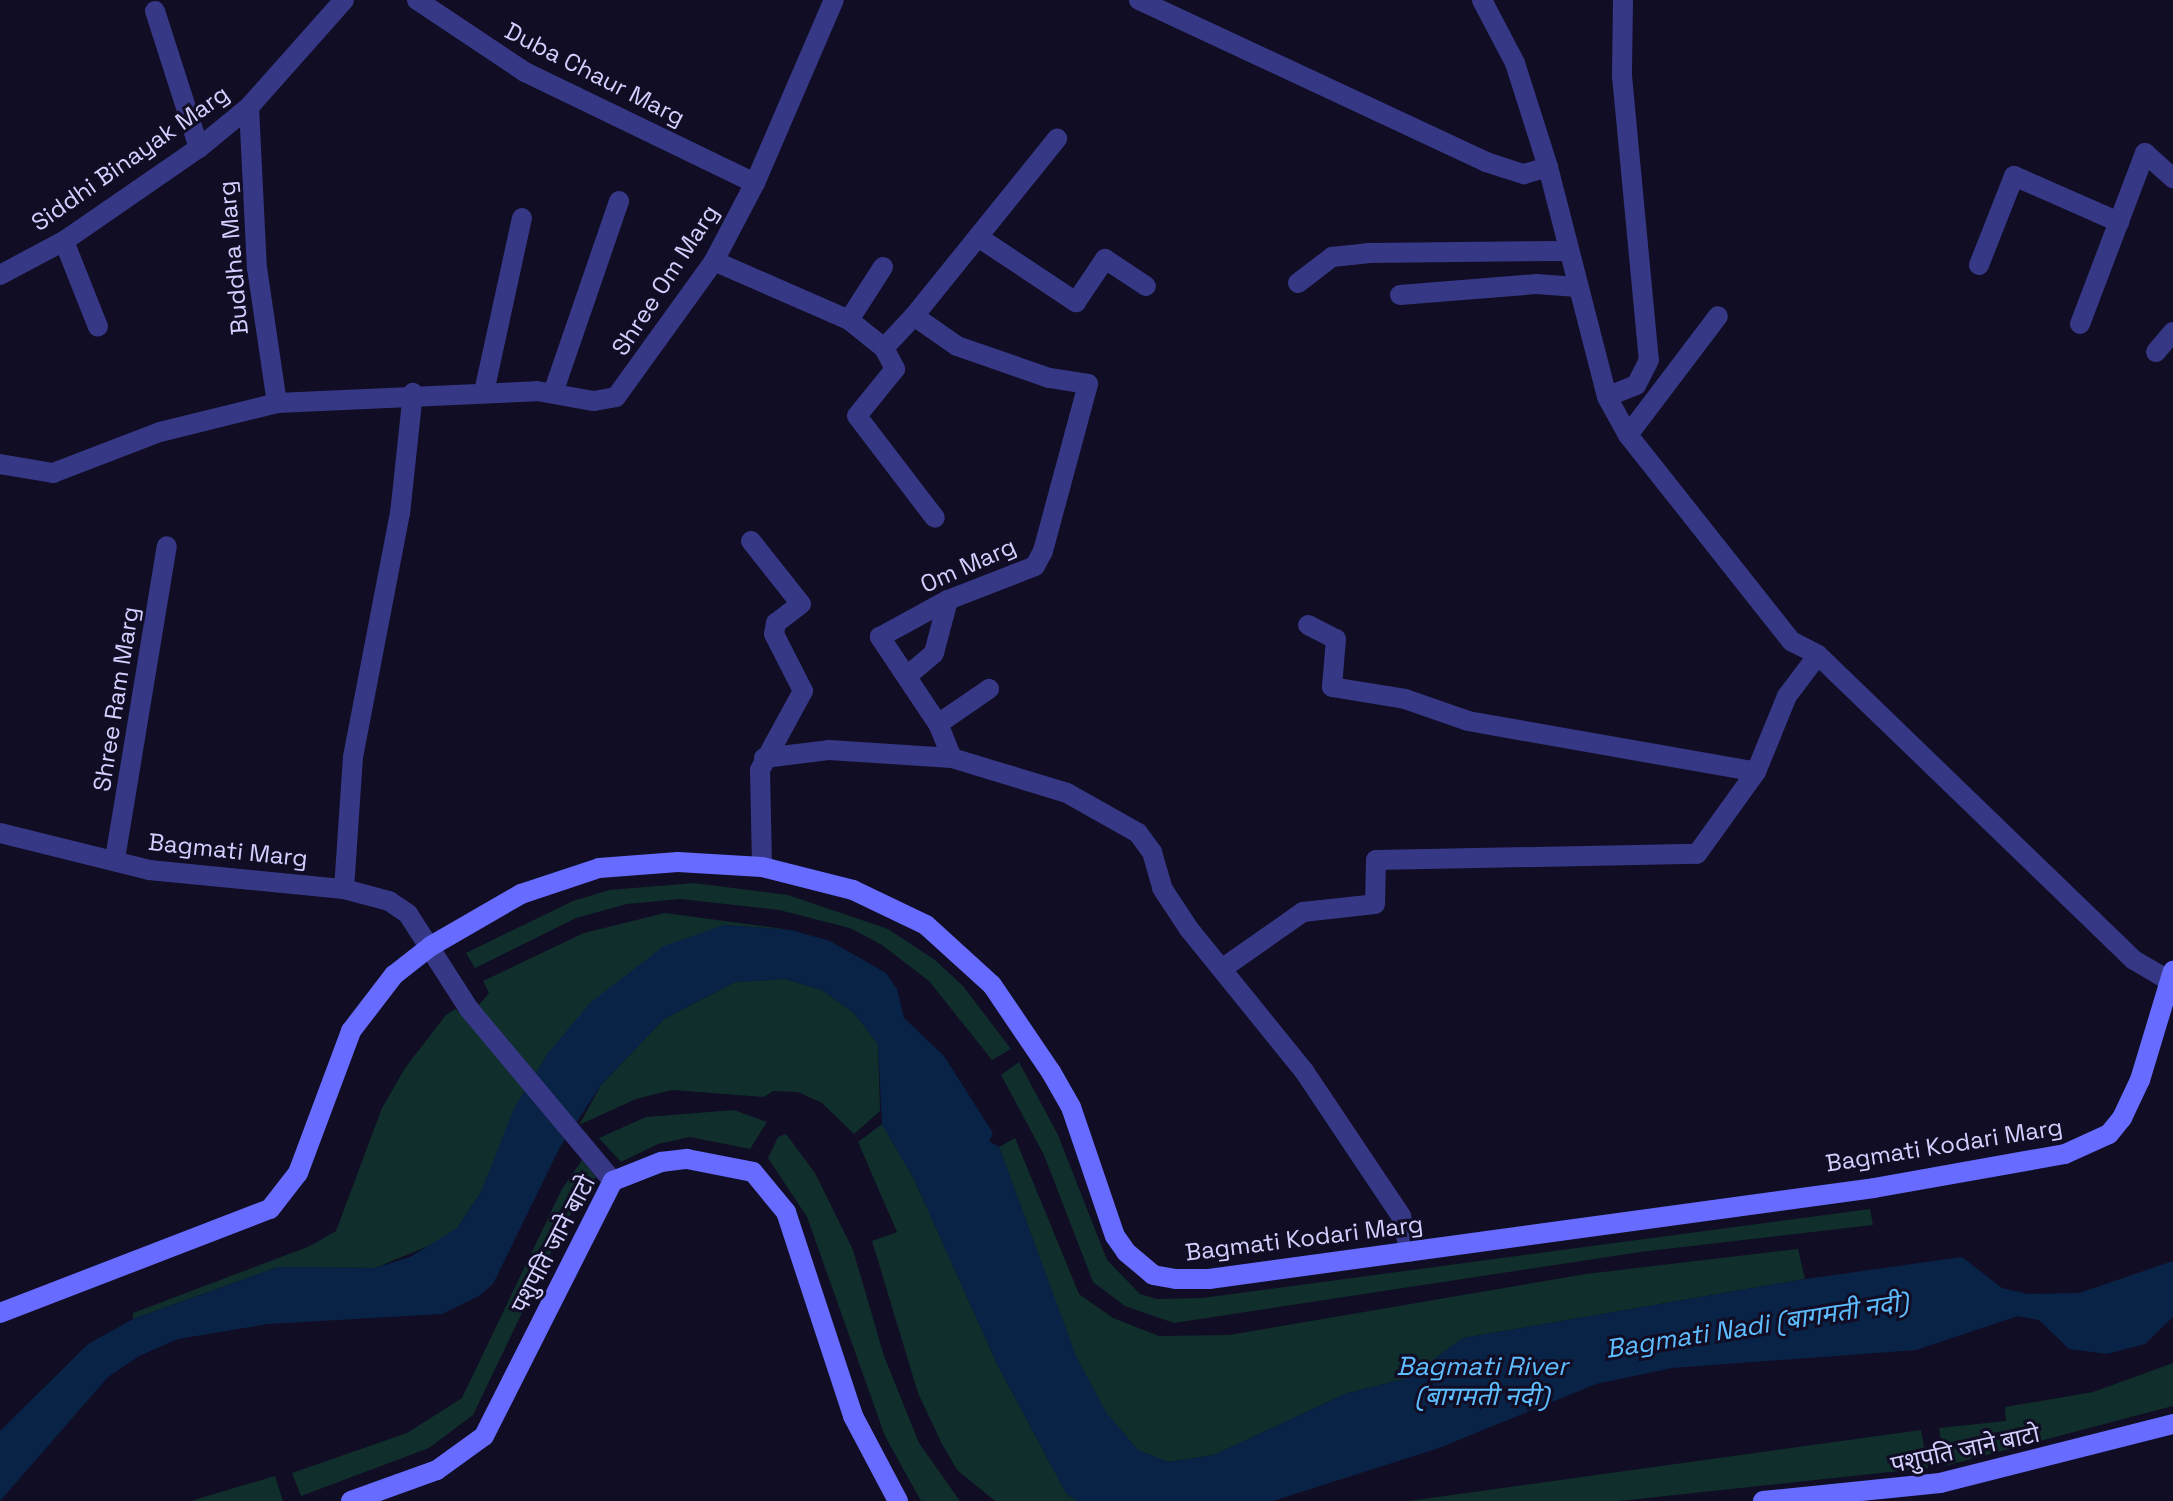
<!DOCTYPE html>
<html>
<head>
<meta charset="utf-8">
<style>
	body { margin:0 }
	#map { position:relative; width:2173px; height:1501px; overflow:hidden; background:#100d24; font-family:"Space Grotesk","Noto Sans Devanagari",sans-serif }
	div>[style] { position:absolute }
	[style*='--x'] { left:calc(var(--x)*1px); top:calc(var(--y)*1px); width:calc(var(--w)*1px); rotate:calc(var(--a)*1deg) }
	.green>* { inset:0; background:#102e2b }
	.water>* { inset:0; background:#092347 }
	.street>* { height:20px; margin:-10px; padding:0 10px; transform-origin:10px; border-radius:10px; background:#363785 }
	.secondary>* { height:20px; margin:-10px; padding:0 10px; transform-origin:10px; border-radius:10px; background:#676bff }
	span { translate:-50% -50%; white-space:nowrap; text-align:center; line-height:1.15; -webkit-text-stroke:6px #100d24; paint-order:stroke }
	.street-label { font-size:24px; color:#d3d0ff }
	.water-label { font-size:26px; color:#5ebdff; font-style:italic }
</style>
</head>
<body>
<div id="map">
	<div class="green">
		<i style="clip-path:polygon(694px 883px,788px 895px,888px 929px,935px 960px,963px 986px,1011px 1049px,992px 1060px,929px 981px,882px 945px,850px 928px,779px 910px,680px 899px,627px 904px,576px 918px,475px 968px,466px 953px,573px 901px,609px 890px)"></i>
		<i style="clip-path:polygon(665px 913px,791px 930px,724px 925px,549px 1052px,516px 1106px,481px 1192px,457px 1228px,438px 1242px,375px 1268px,278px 1267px,133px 1319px,133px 1313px,310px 1246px,336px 1231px,382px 1108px,405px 1068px,446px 1015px,455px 1009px,468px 1018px,489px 993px,483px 981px,584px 933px)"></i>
		<i style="clip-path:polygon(785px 979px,822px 990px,854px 1013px,878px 1044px,880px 1111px,854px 1134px,822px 1103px,798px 1092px,773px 1091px,764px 1097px,672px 1090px,636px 1099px,579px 1125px,601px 1085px,664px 1019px,735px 982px)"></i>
		<i style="clip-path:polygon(1019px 1062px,1058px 1135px,1107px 1260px,1140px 1294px,1157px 1299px,1202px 1298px,1870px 1209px,1873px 1225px,1640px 1252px,1174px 1323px,1125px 1306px,1093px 1282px,1044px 1155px,1001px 1075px)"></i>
		<i style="clip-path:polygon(734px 1110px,767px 1122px,750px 1149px,690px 1137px,658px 1144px,621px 1162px,599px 1138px,646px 1117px)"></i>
		<i style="clip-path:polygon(882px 1124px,914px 1179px,998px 1366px,1066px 1493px,1077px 1501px,995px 1501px,957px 1470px,942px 1444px,918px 1393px,872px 1241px,897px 1232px,858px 1142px)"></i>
		<i style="clip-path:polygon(786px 1134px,815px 1173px,853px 1250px,884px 1356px,919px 1443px,960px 1501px,921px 1501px,885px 1436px,807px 1217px,768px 1158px,778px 1137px)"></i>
		<i style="clip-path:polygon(1015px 1138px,1079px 1294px,1113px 1318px,1159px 1336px,1229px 1335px,1586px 1274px,1798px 1249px,1805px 1279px,1463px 1338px,1408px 1378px,1345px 1394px,1214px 1455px,1168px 1462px,1138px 1450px,1106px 1413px,1076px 1357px,999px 1147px)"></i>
		<i style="clip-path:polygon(582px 1160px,596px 1177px,566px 1221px,473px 1415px,429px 1448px,301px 1496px,292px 1473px,407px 1433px,462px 1398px,562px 1189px)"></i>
		<i style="clip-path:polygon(2173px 1363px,2173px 1406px,1945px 1466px,1939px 1428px,2006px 1421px,2005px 1407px,2093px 1392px)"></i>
		<i style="clip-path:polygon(1921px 1430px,1928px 1468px,1619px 1501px,1408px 1501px)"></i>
		<i style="clip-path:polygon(275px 1476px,283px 1501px,192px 1501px,197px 1499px)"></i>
	</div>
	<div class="water">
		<i style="clip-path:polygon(724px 925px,791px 930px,830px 941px,886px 973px,897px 989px,904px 1018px,944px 1056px,993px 1133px,989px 1141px,999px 1147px,1076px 1356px,1106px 1412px,1138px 1450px,1168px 1462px,1214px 1455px,1345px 1394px,1408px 1378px,1463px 1338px,1805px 1279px,1962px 1257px,2002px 1288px,2028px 1294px,2079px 1293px,2173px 1261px,2173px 1317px,2145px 1344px,2107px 1354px,2069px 1349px,2039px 1320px,2018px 1316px,1916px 1350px,1672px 1368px,1596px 1384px,1439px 1448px,1273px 1501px,1077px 1501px,1066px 1493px,998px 1366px,914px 1179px,882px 1124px,878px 1044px,854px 1013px,822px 990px,785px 979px,735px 982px,664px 1019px,601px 1085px,560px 1147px,493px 1284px,479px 1296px,442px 1314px,268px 1324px,178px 1339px,139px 1356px,108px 1377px,0 1501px,0 1431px,88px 1344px,133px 1319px,278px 1267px,375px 1268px,410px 1257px,457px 1228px,481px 1192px,514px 1108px,549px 1052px,591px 1002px,664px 946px)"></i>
	</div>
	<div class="street">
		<i style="--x:417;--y:0;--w:130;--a:33.7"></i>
		<i style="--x:525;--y:72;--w:255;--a:25.8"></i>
		<i style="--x:1139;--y:0;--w:383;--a:25"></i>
		<i style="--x:1486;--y:162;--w:40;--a:18"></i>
		<i style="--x:1524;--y:174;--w:25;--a:-16"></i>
		<i style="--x:1482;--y:0;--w:71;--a:62.4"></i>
		<i style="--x:1515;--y:63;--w:109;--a:72.4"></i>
		<i style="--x:1548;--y:167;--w:237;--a:75.6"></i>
		<i style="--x:1623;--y:0;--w:76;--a:90.8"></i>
		<i style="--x:1622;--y:76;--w:285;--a:84.6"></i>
		<i style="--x:1649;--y:360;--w:28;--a:117"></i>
		<i style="--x:1636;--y:385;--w:31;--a:158"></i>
		<i style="--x:1607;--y:397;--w:43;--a:61.1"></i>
		<i style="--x:1628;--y:435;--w:263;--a:51.6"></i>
		<i style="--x:1791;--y:641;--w:30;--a:27"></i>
		<i style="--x:1818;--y:655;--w:439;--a:44"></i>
		<i style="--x:2134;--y:960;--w:45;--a:30.5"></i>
		<i style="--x:155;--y:11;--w:144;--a:72.2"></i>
		<i style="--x:249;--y:107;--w:161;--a:87.2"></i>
		<i style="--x:257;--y:268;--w:136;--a:81.6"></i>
		<i style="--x:978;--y:237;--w:118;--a:33.6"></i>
		<i style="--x:1076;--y:302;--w:52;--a:-56"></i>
		<i style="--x:1105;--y:259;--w:49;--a:33.4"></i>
		<i style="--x:64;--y:241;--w:92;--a:68.4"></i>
		<i style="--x:714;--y:261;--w:147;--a:23.6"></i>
		<i style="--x:1979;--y:265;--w:96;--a:-68.5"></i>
		<i style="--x:2014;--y:176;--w:115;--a:23.7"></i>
		<i style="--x:883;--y:267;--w:63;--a:122.7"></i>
		<i style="--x:849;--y:320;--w:45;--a:38.7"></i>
		<i style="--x:884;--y:348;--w:44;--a:-46.8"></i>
		<i style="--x:0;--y:275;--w:72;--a:-28"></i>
		<i style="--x:64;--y:241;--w:164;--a:-34.6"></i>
		<i style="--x:199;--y:148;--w:65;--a:-39.4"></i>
		<i style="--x:249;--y:107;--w:143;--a:-48.4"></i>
		<i style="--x:1298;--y:283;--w:43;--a:-37.4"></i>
		<i style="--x:1332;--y:257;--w:36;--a:-6"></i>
		<i style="--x:1368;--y:253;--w:201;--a:-0.6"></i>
		<i style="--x:1400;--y:295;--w:136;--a:-4.6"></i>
		<i style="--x:1536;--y:284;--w:42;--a:4.1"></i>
		<i style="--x:2080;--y:324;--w:183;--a:-69.2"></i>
		<i style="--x:2145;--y:153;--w:38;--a:42"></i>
		<i style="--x:884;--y:348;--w:24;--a:62"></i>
		<i style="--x:895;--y:369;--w:60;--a:129"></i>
		<i style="--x:857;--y:416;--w:128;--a:52.6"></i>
		<i style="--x:2156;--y:352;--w:26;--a:-50"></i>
		<i style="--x:484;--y:392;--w:178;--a:-77.7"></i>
		<i style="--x:553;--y:393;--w:203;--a:-71"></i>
		<i style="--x:1628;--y:435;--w:149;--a:-52.9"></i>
		<i style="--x:0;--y:464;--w:54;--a:9.6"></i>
		<i style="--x:53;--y:473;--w:115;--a:-21"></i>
		<i style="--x:160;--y:432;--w:121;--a:-13.9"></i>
		<i style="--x:277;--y:403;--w:260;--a:-2.6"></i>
		<i style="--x:537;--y:391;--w:58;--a:10"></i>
		<i style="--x:594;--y:401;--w:22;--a:-10"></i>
		<i style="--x:616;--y:397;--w:168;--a:-54.2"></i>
		<i style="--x:714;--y:261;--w:88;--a:-62.3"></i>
		<i style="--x:755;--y:183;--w:199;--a:-66.7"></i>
		<i style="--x:751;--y:541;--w:80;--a:51.6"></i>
		<i style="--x:801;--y:604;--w:31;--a:143"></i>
		<i style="--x:776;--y:623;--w:11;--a:100"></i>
		<i style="--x:774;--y:634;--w:64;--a:63"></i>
		<i style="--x:803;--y:691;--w:90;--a:118.6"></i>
		<i style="--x:760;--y:770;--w:97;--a:88.8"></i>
		<i style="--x:1308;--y:625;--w:31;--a:27"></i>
		<i style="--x:1336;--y:639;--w:48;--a:94.8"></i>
		<i style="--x:1332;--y:687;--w:74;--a:9.3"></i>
		<i style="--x:1405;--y:699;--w:67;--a:19.2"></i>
		<i style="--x:1468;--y:721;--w:292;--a:10"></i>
		<i style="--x:1756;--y:772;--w:82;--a:-67.8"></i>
		<i style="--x:1787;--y:696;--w:51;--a:-52.9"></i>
		<i style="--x:907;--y:676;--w:35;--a:-40"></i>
		<i style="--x:934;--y:653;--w:55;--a:-75.2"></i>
		<i style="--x:938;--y:724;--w:62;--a:-34.5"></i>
		<i style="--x:764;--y:758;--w:65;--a:-7"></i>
		<i style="--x:829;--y:750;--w:123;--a:3.7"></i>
		<i style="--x:952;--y:758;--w:37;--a:-112"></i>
		<i style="--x:938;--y:724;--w:105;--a:-123.7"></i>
		<i style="--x:880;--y:637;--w:77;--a:-28.6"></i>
		<i style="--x:948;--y:600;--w:93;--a:-21.3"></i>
		<i style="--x:1035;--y:566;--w:17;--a:-62"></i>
		<i style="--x:1043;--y:551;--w:173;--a:-74.9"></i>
		<i style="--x:1088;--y:384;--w:39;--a:-171"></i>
		<i style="--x:1049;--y:378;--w:97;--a:-160.8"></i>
		<i style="--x:957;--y:346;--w:52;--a:-145.1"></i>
		<i style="--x:914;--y:316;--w:228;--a:-51.1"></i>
		<i style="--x:952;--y:758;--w:120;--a:16.9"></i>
		<i style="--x:1067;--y:793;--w:81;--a:29.4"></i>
		<i style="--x:1138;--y:833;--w:24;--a:54"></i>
		<i style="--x:1152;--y:852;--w:37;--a:74"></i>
		<i style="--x:1162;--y:888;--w:49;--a:56.6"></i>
		<i style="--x:1189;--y:929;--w:183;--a:51"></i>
		<i style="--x:1304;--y:1071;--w:174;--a:56.2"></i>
		<i style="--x:1401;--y:1216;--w:37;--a:76"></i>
		<i style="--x:0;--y:833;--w:154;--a:13.9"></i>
		<i style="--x:149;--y:870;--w:196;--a:5.6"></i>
		<i style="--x:344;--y:889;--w:47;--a:14.9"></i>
		<i style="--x:389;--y:901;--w:23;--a:34"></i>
		<i style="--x:408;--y:914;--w:113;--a:57.3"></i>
		<i style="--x:469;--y:1009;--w:224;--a:50.1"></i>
		<i style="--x:115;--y:859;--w:317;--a:-80.6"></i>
		<i style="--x:344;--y:889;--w:132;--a:-86.1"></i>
		<i style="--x:353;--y:757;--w:248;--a:-79.1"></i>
		<i style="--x:400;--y:514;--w:122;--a:-83.9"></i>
		<i style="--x:1223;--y:968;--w:98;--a:-35"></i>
		<i style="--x:1303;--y:912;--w:72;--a:-6.3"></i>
		<i style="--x:1375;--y:904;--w:44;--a:-88.7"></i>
		<i style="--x:1376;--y:860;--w:321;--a:-1.1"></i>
		<i style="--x:1697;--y:854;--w:101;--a:-54.3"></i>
	</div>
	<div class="secondary">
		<i style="--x:0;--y:1313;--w:289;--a:-21.1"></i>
		<i style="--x:270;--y:1209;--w:46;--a:-52.1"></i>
		<i style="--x:298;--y:1173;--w:152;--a:-69.5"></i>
		<i style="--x:351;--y:1031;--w:71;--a:-52.5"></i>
		<i style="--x:394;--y:975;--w:47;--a:-38.1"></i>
		<i style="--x:431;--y:946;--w:104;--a:-30"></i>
		<i style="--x:521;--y:894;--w:82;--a:-18.4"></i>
		<i style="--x:599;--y:868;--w:79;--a:-4.3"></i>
		<i style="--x:678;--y:862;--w:84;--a:3.4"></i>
		<i style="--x:762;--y:867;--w:94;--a:14.2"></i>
		<i style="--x:853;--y:890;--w:81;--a:25.6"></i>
		<i style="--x:926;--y:925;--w:89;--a:42.3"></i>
		<i style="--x:992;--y:985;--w:105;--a:55.9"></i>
		<i style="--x:1051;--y:1072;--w:40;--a:60.3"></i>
		<i style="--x:1071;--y:1107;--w:136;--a:71.2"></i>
		<i style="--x:1115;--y:1236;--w:19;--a:55"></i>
		<i style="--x:1126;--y:1252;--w:35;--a:40"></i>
		<i style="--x:1153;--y:1275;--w:23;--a:10"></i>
		<i style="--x:1176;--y:1279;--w:33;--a:0"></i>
		<i style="--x:1209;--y:1279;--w:671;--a:-7.79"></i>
		<i style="--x:1874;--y:1188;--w:194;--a:-10.1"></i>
		<i style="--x:2065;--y:1154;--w:48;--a:-24.4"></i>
		<i style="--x:2109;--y:1134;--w:21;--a:-51"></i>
		<i style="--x:2122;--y:1118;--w:42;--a:-64.7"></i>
		<i style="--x:2140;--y:1080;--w:114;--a:-73.2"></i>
		<i style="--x:351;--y:1501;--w:91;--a:-19.8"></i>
		<i style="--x:437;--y:1470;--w:58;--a:-35.9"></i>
		<i style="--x:484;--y:1436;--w:286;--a:-63.2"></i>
		<i style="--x:613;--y:1181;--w:52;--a:-21.6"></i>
		<i style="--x:661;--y:1162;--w:26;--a:-7"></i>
		<i style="--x:687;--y:1159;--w:67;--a:11.1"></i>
		<i style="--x:753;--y:1172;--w:52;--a:50.5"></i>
		<i style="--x:786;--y:1212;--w:215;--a:71.8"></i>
		<i style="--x:853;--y:1416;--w:96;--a:62.1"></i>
		<i style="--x:1763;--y:1501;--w:178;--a:-5.8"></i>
		<i style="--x:1940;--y:1483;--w:240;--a:-14.2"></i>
	</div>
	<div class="street-label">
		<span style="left:595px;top:74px;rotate:27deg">Duba Chaur Marg</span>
		<span style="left:130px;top:158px;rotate:-35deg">Siddhi Binayak Marg</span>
		<span style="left:233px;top:258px;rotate:-95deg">Buddha Marg</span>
		<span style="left:665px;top:280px;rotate:-57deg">Shree Om Marg</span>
		<span style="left:968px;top:565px;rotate:-24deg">Om Marg</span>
		<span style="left:116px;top:699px;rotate:-81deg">Shree Ram Marg</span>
		<span style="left:228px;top:850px;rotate:6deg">Bagmati Marg</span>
		<span style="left:1944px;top:1145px;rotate:-9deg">Bagmati Kodari Marg</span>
		<span style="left:1304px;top:1238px;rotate:-7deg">Bagmati Kodari Marg</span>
		<span style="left:553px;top:1244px;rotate:-62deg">पशुपति जाने बाटो</span>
		<span style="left:1965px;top:1449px;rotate:-12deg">पशुपति जाने बाटो</span>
	</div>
	<div class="water-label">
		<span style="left:1757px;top:1326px;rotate:-9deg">Bagmati Nadi (बागमती नदी)</span>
		<span style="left:1482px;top:1382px">Bagmati River<br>(बागमती नदी)</span>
	</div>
</div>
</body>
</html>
